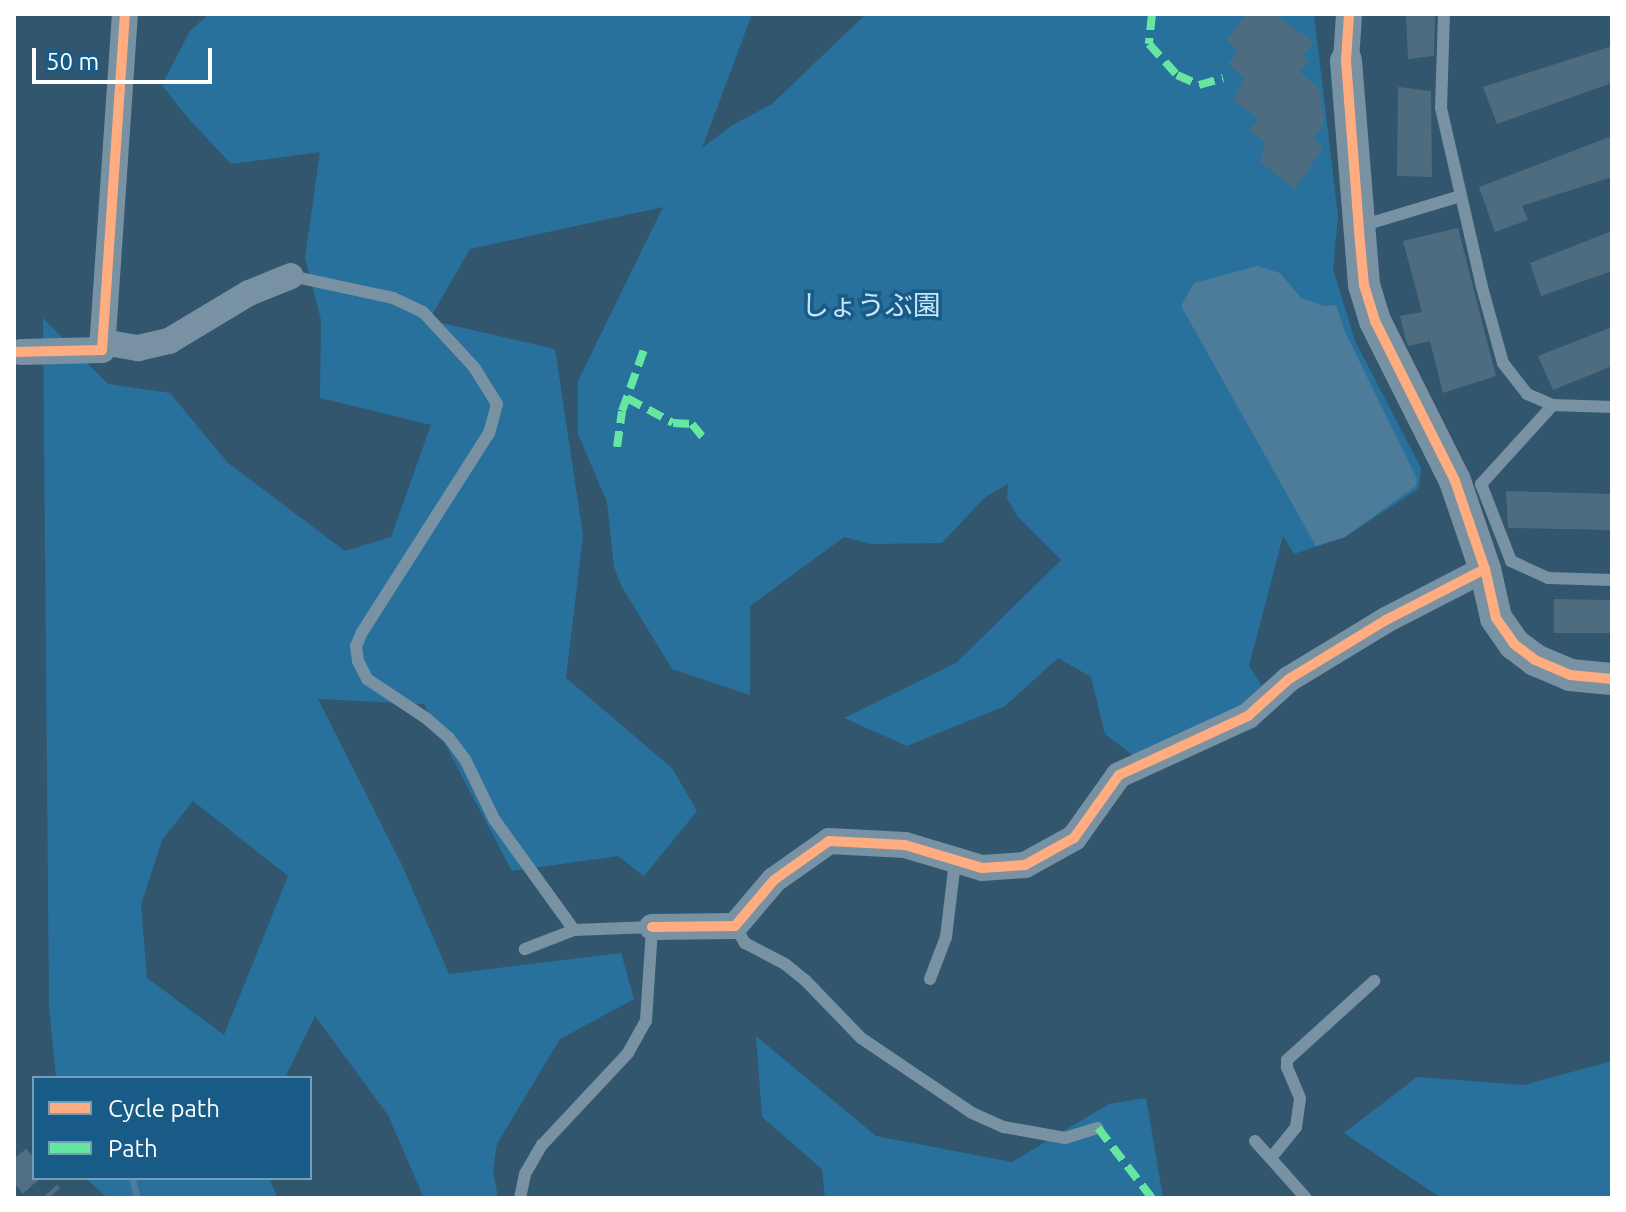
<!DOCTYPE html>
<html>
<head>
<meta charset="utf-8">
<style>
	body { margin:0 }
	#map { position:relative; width:1626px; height:1212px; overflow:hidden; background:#31566e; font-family:Ubuntu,"Noto Sans JP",sans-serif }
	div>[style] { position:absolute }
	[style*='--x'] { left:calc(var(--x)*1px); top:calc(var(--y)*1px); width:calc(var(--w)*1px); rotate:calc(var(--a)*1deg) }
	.green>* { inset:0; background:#29719d }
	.water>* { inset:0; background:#4d7c9b }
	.stream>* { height:7px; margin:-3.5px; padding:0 3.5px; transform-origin:3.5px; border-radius:3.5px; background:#4d7c9b }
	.building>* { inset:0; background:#4e6c7f }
	.tertiary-tunnel>* { height:32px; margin-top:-16px; transform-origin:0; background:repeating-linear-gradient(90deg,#506f84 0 32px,transparent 0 48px) }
	.service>* { height:12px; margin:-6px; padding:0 6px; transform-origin:6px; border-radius:6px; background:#7892a4 }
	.minor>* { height:26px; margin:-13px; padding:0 13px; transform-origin:13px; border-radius:13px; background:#7892a4 }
	.tertiary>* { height:32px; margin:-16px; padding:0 16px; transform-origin:16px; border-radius:16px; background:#7892a4 }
	.quiet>* { height:8px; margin-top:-4px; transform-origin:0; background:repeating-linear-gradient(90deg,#66e7a1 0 16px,transparent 0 24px) }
	.cycleway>* { height:10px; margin:-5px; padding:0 5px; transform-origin:5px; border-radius:5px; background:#ffac80 }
	span { translate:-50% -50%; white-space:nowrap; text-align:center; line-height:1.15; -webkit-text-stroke:7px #185b87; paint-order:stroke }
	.park-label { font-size:28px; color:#c5e6f9 }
	.frame { position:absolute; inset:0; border:16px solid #fff; pointer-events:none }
	.legend { position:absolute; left:32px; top:1076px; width:280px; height:104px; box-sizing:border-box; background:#185b87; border:2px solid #749db7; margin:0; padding:10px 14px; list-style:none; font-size:24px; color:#fff }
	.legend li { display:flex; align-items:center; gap:16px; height:40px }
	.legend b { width:40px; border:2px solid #749db7 }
	.scale { position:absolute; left:32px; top:48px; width:180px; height:36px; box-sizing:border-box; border:4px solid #fff; border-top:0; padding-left:10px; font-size:24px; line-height:28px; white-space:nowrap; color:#fff; -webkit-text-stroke:6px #185b87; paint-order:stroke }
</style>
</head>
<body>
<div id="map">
	<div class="green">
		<i style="clip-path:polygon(evenodd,209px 14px,752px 14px,702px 148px,731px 126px,772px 104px,866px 14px,1314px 14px,1338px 216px,1333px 269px,1355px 341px,1421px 468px,1419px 488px,1345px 537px,1294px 554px,1283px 536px,1249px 666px,1274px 704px,1135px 757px,1105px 734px,1091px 677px,1058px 658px,1005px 706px,907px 746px,844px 718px,956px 663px,1061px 560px,1017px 516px,1007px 498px,1008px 484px,984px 498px,942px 543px,871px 544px,844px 537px,750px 606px,750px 695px,672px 669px,622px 587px,614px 567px,607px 502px,578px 434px,578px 381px,663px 207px,470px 249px,429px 320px,555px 349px,583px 535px,566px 678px,672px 768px,697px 811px,644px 876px,618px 856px,512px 871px,424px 704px,318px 699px,401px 863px,449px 974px,621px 953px,634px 999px,560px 1039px,497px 1144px,493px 1170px,498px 1198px,424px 1198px,388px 1115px,315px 1016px,285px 1078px,56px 1078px,49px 1007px,43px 318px,108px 384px,170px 393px,228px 463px,345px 551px,391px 537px,431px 425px,320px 398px,321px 320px,305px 258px,320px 152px,231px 164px,188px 118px,162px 85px,190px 31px,209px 14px,193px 801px,288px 876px,224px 1035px,147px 978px,141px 905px,162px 840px,193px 801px)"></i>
		<i style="clip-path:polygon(756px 1036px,876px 1136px,1012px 1162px,1109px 1104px,1146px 1098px,1163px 1198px,825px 1198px,822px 1169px,762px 1117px)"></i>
		<i style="clip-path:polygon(1612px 1061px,1612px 1198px,1441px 1198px,1344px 1133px,1417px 1077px,1524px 1085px)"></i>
		<i style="clip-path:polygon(86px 1178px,269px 1178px,278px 1198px,107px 1198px)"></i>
	</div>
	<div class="water">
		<i style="clip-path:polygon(1257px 266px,1280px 273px,1301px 298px,1324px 306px,1336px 305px,1345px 332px,1417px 479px,1416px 486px,1345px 537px,1316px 546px,1181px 306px,1194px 283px)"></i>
	</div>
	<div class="stream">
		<i style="--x:132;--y:1178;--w:21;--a:76"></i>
	</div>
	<div class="building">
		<i style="clip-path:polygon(1246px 14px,1273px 14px,1314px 42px,1303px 56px,1308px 61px,1300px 72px,1320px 89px,1324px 124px,1313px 139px,1323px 148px,1295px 189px,1260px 162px,1266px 142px,1249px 131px,1259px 119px,1233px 100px,1244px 78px,1228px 64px,1238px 51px,1227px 40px)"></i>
		<i style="clip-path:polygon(1406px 14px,1435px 14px,1434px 56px,1408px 59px)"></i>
		<i style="clip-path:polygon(1612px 46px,1612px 83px,1497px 124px,1483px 87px)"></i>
		<i style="clip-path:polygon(1398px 87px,1431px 91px,1432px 177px,1397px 176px)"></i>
		<i style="clip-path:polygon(1612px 136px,1612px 177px,1522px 206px,1528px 220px,1495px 232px,1479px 187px)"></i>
		<i style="clip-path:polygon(1458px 228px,1496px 376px,1443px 393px,1430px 341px,1409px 346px,1406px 341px,1400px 316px,1422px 312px,1403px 241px)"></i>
		<i style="clip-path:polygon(1612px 231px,1612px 271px,1541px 296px,1530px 263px)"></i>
		<i style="clip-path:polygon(1612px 327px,1612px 366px,1553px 390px,1538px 356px)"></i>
		<i style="clip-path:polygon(1506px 491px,1612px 494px,1612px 530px,1508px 528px)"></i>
		<i style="clip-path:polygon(1554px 599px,1612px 600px,1612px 633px,1554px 633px)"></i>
	</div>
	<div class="tertiary-tunnel">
		<i style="--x:14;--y:1159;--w:52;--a:48.9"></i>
	</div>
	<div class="service">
		<i style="--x:1444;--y:14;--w:94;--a:91.8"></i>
		<i style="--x:1441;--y:108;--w:184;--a:77.1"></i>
		<i style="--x:1482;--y:287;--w:79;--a:74.6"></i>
		<i style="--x:1503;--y:363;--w:39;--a:52"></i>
		<i style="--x:1527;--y:394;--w:28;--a:23"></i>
		<i style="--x:1553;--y:405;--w:59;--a:1.9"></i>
		<i style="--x:1361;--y:226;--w:104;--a:-16.7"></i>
		<i style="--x:291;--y:276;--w:104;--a:12.2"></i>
		<i style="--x:393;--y:298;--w:33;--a:25"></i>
		<i style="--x:423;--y:312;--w:75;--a:47.2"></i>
		<i style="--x:474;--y:367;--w:44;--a:58.1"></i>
		<i style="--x:497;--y:404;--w:30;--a:105"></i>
		<i style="--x:489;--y:433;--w:236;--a:122.5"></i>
		<i style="--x:362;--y:632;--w:15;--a:113"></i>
		<i style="--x:356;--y:646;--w:15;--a:82"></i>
		<i style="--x:358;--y:661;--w:20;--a:63"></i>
		<i style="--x:367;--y:679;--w:71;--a:33.5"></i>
		<i style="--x:426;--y:718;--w:30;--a:41"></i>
		<i style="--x:449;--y:738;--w:26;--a:53"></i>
		<i style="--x:465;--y:759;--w:67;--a:64.2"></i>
		<i style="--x:494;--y:819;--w:137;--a:54.2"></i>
		<i style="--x:1553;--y:405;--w:107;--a:132.3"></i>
		<i style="--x:1481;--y:484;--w:83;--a:68.7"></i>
		<i style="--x:1511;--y:561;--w:41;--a:24.7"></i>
		<i style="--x:1548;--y:578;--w:64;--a:1.8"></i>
		<i style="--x:735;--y:926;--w:20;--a:60"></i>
		<i style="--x:745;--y:943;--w:45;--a:27.7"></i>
		<i style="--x:785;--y:964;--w:26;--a:39"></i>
		<i style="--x:805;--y:980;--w:81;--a:46"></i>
		<i style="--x:861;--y:1038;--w:134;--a:34"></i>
		<i style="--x:972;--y:1113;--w:35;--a:24"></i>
		<i style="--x:1004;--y:1127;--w:62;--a:10.2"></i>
		<i style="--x:1065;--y:1138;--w:34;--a:-17"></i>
		<i style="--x:930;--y:979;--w:45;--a:-69.1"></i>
		<i style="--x:946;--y:937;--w:76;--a:-83.2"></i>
		<i style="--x:1255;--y:1141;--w:76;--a:48.2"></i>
		<i style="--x:1271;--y:1158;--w:40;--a:-51"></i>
		<i style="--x:1296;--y:1127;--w:29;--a:-82"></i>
		<i style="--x:1300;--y:1098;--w:34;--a:-113"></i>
		<i style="--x:1287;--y:1067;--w:7;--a:-90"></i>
		<i style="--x:1287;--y:1060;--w:118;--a:-42.2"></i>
		<i style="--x:520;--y:1198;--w:25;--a:-78"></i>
		<i style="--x:525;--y:1174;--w:34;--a:-60"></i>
		<i style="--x:542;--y:1145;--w:126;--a:-46.9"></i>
		<i style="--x:628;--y:1053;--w:37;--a:-61"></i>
		<i style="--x:646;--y:1021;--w:94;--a:-86.3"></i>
		<i style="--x:652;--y:927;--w:78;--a:177.8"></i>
		<i style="--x:574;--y:930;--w:53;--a:158.8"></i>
	</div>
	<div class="minor">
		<i style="--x:1346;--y:61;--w:47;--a:-86.3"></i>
		<i style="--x:103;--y:342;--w:36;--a:10"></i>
		<i style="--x:138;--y:348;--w:32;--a:-13"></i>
		<i style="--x:169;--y:341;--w:93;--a:-31"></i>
		<i style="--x:249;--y:293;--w:45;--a:-22"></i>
		<i style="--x:21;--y:352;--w:81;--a:-1.4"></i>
		<i style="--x:102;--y:350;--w:337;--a:-86.1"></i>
		<i style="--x:652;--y:927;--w:83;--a:-0.7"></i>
		<i style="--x:735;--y:926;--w:60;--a:-49.7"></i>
		<i style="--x:774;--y:880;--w:67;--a:-35.3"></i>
		<i style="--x:829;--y:841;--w:76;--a:3"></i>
		<i style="--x:905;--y:845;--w:80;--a:16.6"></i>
		<i style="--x:982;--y:868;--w:43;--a:-4"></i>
		<i style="--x:1025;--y:865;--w:56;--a:-28.9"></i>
		<i style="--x:1074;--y:838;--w:77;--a:-54.5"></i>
		<i style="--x:1119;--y:775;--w:142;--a:-24.6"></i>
		<i style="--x:1248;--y:716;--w:55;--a:-42.1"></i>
		<i style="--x:1289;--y:679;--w:114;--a:-31.3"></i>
		<i style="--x:1386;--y:620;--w:111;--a:-27.3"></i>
	</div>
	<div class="tertiary">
		<i style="--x:1346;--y:61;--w:225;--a:85.4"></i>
		<i style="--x:1364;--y:285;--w:38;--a:73"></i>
		<i style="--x:1375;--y:321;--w:179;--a:63.4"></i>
		<i style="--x:1455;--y:481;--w:93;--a:71.2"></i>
		<i style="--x:1485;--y:569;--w:50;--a:77.3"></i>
		<i style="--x:1496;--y:618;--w:32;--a:55"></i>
		<i style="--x:1514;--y:644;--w:26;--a:37"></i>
		<i style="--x:1535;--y:660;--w:38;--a:23"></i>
		<i style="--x:1570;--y:675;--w:42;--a:5.4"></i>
	</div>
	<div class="quiet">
		<i style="--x:1152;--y:14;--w:30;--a:96"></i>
		<i style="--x:1149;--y:44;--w:42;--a:47.9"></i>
		<i style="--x:1177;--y:75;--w:24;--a:24"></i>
		<i style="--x:1199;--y:85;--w:25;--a:-16"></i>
		<i style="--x:627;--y:398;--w:52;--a:28.5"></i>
		<i style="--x:673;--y:423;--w:19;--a:3"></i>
		<i style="--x:692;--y:424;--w:21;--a:51"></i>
		<i style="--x:617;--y:447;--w:36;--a:-82"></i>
		<i style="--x:622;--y:411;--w:71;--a:-70.3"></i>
		<i style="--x:1098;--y:1128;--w:88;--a:52.4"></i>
	</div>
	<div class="cycleway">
		<i style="--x:1349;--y:14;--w:47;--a:93.7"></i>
		<i style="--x:1346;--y:61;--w:182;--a:85.6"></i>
		<i style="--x:1360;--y:242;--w:43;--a:84.7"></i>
		<i style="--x:1364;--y:285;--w:38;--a:73"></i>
		<i style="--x:1375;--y:321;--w:179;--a:63.4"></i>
		<i style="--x:1455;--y:481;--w:93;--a:71.2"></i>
		<i style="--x:1485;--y:569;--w:50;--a:77.3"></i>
		<i style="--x:1496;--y:618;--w:32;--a:55"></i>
		<i style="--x:1514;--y:644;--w:26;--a:37"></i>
		<i style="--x:1535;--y:660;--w:38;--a:23"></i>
		<i style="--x:1570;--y:675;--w:42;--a:5.4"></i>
		<i style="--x:14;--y:352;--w:88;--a:-1.3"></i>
		<i style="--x:102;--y:350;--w:337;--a:-86.1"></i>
		<i style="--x:652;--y:927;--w:83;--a:-0.7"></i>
		<i style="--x:735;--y:926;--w:60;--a:-49.7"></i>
		<i style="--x:774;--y:880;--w:67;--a:-35.3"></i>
		<i style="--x:829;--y:841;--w:76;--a:3"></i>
		<i style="--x:905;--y:845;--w:80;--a:16.6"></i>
		<i style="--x:982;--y:868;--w:43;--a:-4"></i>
		<i style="--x:1025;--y:865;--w:56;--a:-28.9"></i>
		<i style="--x:1074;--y:838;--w:77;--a:-54.5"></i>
		<i style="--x:1119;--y:775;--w:142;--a:-24.6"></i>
		<i style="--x:1248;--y:716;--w:55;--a:-42.1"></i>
		<i style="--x:1289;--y:679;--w:114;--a:-31.3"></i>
		<i style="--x:1386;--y:620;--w:111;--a:-27.3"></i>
	</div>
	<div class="park-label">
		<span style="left:871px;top:305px">しょうぶ園</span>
	</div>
	<div class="frame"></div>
	<ul class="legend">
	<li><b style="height:10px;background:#ffac80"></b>Cycle path</li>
	<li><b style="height:10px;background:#66e7a1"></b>Path</li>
	</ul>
	<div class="scale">50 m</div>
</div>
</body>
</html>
